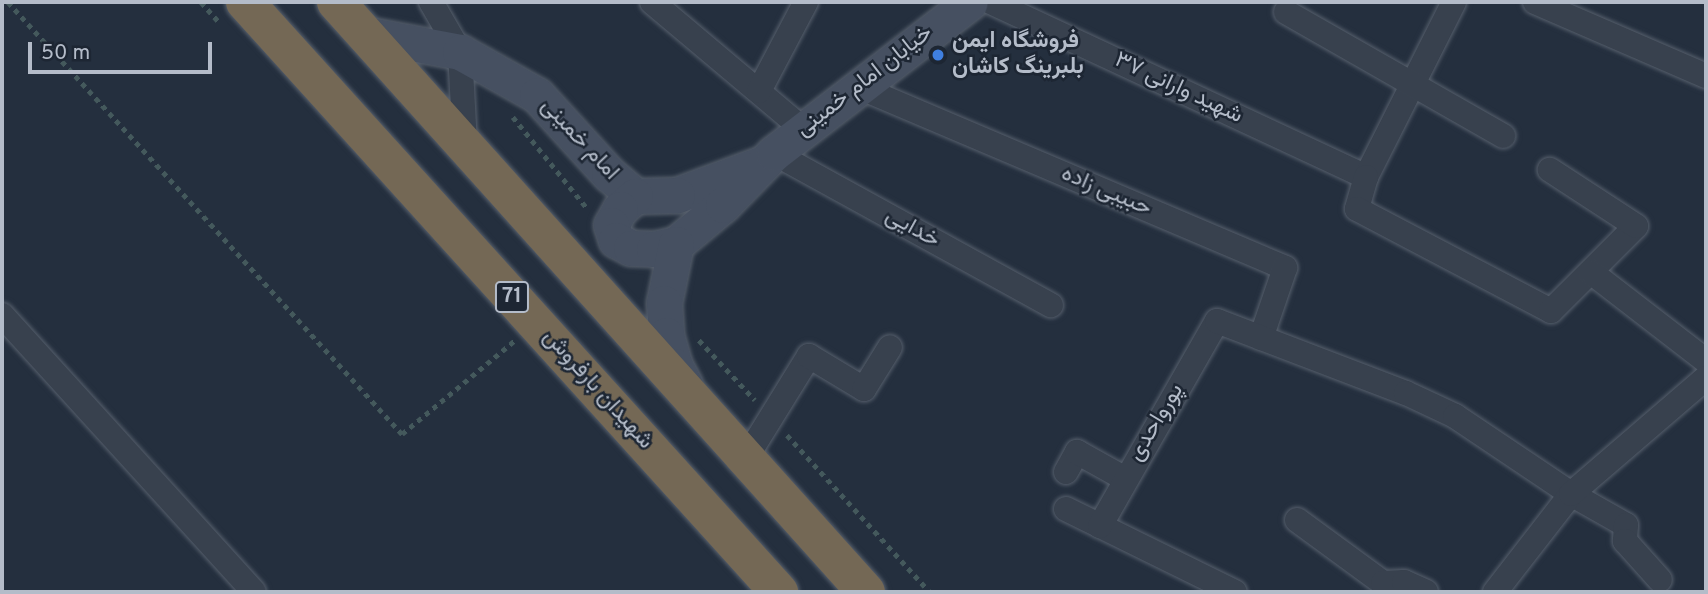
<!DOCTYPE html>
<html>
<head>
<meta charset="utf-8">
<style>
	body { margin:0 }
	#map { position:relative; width:1708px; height:594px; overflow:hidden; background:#242f3e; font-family:Overpass,Vazirmatn,sans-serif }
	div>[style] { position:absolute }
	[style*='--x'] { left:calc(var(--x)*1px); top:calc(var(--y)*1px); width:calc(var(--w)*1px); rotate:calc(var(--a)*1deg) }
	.path>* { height:4.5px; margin-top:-2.25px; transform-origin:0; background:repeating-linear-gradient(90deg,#44595c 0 5px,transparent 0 10px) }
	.roads { filter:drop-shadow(0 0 2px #565f6c) drop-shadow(0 0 2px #565f6c) }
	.street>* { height:24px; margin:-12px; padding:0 12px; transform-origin:12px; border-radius:12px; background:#38414e }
	.secondary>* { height:35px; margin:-17.5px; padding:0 17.5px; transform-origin:17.5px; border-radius:17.5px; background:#465061 }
	.highway>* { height:38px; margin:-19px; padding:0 19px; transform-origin:19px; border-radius:19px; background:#746855 }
	.dots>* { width:19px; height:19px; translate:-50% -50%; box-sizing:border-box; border:4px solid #1d2633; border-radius:50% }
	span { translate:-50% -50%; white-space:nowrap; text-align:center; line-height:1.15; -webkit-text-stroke:5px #1d2633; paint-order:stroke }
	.shield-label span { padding:2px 5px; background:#1d2633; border:2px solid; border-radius:5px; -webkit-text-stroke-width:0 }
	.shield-label { font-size:21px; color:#b4bcc9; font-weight:700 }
	.poi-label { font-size:23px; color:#b4bcc9; font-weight:700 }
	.left { translate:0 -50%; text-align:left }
	.street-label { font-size:23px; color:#b4bcc9 }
	.frame { position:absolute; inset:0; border:4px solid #b4bcc9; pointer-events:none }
	.scale { position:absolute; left:28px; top:42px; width:184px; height:32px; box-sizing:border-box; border:4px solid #b4bcc9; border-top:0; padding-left:9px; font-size:21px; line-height:24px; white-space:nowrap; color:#b4bcc9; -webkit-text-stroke:5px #1d2633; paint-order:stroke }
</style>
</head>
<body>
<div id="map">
	<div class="path">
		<i style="--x:8;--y:2;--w:585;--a:47.63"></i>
		<i style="--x:402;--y:434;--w:146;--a:-39.7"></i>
		<i style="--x:201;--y:2;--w:27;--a:48"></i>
		<i style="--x:513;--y:117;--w:117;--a:50.9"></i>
		<i style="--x:699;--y:340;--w:82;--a:47"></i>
		<i style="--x:787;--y:435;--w:212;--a:47.7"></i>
	</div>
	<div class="roads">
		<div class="street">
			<i style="--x:431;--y:2;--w:58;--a:59.9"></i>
			<i style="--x:460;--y:52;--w:93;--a:86.9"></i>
			<i style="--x:652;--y:2;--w:199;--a:40.1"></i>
			<i style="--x:991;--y:2;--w:414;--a:25"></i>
			<i style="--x:1454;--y:2;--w:196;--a:116.7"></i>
			<i style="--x:1366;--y:177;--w:33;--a:106"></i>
			<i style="--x:1357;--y:209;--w:219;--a:27.7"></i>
			<i style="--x:1551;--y:311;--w:120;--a:-45"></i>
			<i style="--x:1636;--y:226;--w:103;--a:-146.9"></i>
			<i style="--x:1535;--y:2;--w:186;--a:23.4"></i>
			<i style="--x:1286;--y:12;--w:250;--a:29.7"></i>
			<i style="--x:859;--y:87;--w:463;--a:23"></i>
			<i style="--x:1285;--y:268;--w:74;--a:108.9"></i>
			<i style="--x:759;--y:91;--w:101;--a:-62.2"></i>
			<i style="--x:774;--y:153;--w:316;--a:28.8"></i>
			<i style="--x:1591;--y:272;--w:145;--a:37.7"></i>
			<i style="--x:2;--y:315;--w:374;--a:47.7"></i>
			<i style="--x:746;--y:458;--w:120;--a:-58.3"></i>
			<i style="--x:809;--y:356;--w:64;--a:31"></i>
			<i style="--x:864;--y:389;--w:49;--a:-58.2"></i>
			<i style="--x:1066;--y:472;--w:23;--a:-61"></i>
			<i style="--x:1077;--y:452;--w:54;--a:29"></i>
			<i style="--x:1066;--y:509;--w:188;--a:26.2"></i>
			<i style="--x:1297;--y:520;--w:107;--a:36.2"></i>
			<i style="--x:1383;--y:583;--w:21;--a:-3"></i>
			<i style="--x:1404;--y:582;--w:24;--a:24"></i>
			<i style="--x:1100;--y:526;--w:236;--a:-60.3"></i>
			<i style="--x:1217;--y:321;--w:202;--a:20.9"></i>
			<i style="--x:1406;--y:393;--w:54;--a:25.1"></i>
			<i style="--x:1455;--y:416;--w:140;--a:33.9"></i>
			<i style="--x:1571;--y:494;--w:63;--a:29.4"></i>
			<i style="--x:1626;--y:525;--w:16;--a:94"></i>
			<i style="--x:1625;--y:541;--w:52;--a:48.1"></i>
			<i style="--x:1495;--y:592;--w:124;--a:-52.2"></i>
			<i style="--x:1571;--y:494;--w:178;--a:-40.7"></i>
		</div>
		<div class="secondary">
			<i style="--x:364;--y:34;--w:98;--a:10.6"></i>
			<i style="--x:460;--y:52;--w:88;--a:29.2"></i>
			<i style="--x:537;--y:95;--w:107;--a:47.7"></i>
			<i style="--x:609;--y:174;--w:34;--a:40"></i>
			<i style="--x:761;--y:164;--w:90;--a:159.7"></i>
			<i style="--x:677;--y:195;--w:42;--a:178.6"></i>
			<i style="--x:635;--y:196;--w:20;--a:139"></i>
			<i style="--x:620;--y:209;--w:18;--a:119"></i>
			<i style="--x:611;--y:225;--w:16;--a:72"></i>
			<i style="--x:616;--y:240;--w:17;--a:28"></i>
			<i style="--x:631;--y:248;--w:23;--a:2"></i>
			<i style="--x:654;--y:249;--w:23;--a:-13"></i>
			<i style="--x:676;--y:244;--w:61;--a:-39.7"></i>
			<i style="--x:723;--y:205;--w:73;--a:-45.6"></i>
			<i style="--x:774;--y:153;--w:247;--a:-37.6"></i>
			<i style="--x:676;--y:244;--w:60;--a:101.5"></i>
			<i style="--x:664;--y:303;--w:32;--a:86"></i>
			<i style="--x:666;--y:335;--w:32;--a:74"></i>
			<i style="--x:675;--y:366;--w:21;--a:62"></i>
		</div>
		<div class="highway">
			<i style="--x:245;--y:2;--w:796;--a:47.85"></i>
			<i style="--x:336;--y:2;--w:793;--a:48.07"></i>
		</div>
	</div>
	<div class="dots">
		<i style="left:938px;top:55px;background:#3f7fe0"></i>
	</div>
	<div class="shield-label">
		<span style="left:512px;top:297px">71</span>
	</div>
	<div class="poi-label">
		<span class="left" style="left:952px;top:55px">فروشگاه ایمن<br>بلبرینگ کاشان</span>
	</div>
	<div class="street-label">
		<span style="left:865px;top:82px;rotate:-38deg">خیابان امام خمینی</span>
		<span style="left:1178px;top:89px;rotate:25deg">شهید وارانی ۳۷</span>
		<span style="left:579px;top:140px;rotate:47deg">امام خمینی</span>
		<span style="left:1106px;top:192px;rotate:23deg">حبیبی زاده</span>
		<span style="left:912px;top:229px;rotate:29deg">خدایی</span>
		<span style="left:597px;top:390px;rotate:48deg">شهیدان بارفروش</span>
		<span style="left:1157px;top:423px;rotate:-59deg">پورواحدی</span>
	</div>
	<div class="frame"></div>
	<div class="scale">50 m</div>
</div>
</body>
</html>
